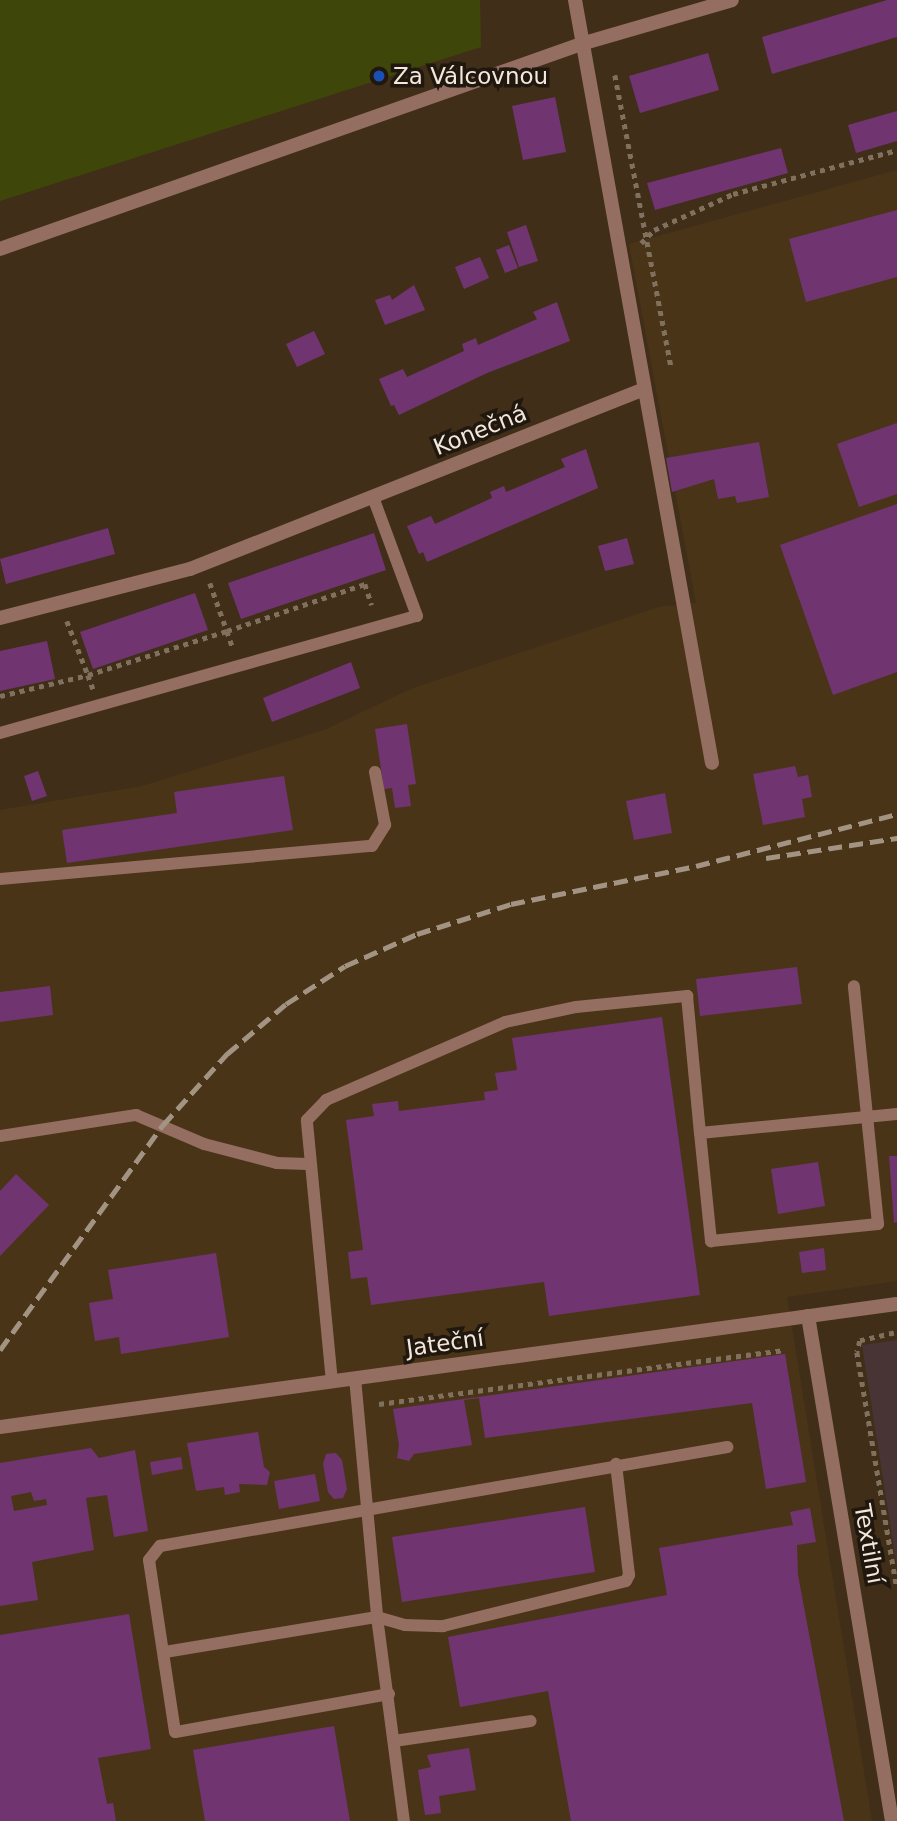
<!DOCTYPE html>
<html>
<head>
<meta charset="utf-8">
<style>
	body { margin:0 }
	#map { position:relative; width:897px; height:1821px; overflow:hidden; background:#402e19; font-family:"DejaVu Sans",sans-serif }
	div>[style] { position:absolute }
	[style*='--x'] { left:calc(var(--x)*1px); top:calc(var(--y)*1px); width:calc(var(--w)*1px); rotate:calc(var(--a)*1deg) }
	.built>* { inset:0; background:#4a3418 }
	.industrial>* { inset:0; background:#483335 }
	.green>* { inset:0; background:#3e4709 }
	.building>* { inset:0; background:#703571 }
	.path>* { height:4.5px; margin-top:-2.25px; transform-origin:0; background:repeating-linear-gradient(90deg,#80715f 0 5px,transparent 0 10px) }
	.service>* { height:12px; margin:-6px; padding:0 6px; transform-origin:6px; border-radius:6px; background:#946e61 }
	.minor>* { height:14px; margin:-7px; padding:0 7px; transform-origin:7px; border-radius:7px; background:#946e61 }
	.rail>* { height:5px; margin-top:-2.5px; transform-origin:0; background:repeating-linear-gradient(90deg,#a29383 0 14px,transparent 0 21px) }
	.dots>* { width:19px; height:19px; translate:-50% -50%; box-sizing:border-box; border:4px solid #20180f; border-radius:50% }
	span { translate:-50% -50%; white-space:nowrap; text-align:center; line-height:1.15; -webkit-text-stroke:7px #20180f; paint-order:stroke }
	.poi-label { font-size:23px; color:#f3e8db }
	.left { translate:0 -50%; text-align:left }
	.street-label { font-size:23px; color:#f3e8db }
</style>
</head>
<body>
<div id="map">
	<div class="built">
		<i style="clip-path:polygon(897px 170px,897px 1281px,787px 1297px,872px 1821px,0 1821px,0 810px,142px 786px,324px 730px,413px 688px,659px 607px,696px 603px,629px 244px)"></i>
	</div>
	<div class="industrial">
		<i style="clip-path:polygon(897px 1340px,897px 1568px,862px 1345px)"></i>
	</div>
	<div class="green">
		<i style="clip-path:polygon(0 0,480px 0,481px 47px,0 201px)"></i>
	</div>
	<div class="building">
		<i style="clip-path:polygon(887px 0,897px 0,897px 37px,772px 74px,762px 37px)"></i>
		<i style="clip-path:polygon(708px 53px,719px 90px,640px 113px,629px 76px)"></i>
		<i style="clip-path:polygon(555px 97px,566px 152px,523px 160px,512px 106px)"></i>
		<i style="clip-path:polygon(897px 111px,897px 141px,856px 153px,848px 125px)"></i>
		<i style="clip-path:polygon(781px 148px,788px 173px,655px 210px,647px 183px)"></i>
		<i style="clip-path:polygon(897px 210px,897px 277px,806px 302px,789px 239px)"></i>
		<i style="clip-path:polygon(526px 225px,538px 261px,519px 267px,507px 232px)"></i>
		<i style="clip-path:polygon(509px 245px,518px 268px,505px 273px,496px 250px)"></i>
		<i style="clip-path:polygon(480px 257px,489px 278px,464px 289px,455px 267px)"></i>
		<i style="clip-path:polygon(414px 285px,425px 310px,385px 325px,375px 300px,390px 295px,392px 300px)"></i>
		<i style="clip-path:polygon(557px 302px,570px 341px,487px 373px,399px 415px,394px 405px,391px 406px,379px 379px,403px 369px,407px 377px,464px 351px,462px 344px,476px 338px,478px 345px,537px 319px,533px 312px)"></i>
		<i style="clip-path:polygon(314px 331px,325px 354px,297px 367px,286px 344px)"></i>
		<i style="clip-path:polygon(897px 423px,897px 494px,859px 507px,837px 444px)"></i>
		<i style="clip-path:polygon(759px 442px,769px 497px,737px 503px,735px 496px,718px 499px,714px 479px,672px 492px,666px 458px)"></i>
		<i style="clip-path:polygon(586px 449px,598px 488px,427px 562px,423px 552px,419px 554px,407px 526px,431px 516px,435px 524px,492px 498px,490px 492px,504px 486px,506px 492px,565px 467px,561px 459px)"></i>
		<i style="clip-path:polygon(897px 504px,897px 672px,833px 695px,780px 545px)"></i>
		<i style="clip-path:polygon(108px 528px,115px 554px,6px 584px,0 559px)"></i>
		<i style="clip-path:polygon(374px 533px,386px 570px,241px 619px,228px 583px)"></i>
		<i style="clip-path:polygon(627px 538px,634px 564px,605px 571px,598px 546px)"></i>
		<i style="clip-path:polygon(195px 593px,208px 630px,93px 669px,80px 632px)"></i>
		<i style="clip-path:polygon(47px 641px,55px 679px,0 691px,0 651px)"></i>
		<i style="clip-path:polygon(351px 662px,360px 688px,272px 722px,263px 698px)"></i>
		<i style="clip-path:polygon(407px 724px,416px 784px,408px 785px,411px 806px,395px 808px,392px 788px,384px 789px,375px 729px)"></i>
		<i style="clip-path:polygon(795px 766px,798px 777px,808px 775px,812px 797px,802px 799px,805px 817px,763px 825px,753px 774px)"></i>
		<i style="clip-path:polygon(38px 771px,47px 796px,32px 801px,24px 776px)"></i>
		<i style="clip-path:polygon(284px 776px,293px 830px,67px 863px,62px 830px,177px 813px,174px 792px)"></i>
		<i style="clip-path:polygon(665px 793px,672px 833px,634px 840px,626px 801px)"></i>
		<i style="clip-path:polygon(797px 967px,802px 1004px,700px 1016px,696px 979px)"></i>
		<i style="clip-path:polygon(50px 986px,53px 1015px,0 1022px,0 992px)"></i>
		<i style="clip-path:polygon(662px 1017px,700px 1295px,549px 1316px,544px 1282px,371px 1305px,367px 1277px,351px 1279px,348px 1252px,363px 1250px,346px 1120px,374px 1116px,372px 1104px,398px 1101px,399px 1111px,485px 1100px,484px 1092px,498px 1090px,495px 1073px,517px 1070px,512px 1038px)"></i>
		<i style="clip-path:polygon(889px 1156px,897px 1156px,897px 1222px,894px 1223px)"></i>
		<i style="clip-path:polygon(818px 1162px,825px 1206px,778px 1214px,771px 1169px)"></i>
		<i style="clip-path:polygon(16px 1174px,49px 1205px,0 1256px,0 1191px)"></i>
		<i style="clip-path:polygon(824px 1248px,826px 1270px,802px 1273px,799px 1252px)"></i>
		<i style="clip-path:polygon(216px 1253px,229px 1337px,121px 1354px,119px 1337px,95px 1341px,89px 1303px,113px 1299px,108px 1270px)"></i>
		<i style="clip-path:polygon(785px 1354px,806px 1482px,766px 1489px,752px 1403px,485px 1438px,479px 1398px,464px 1400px,472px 1445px,414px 1454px,409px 1461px,397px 1458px,399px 1445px,393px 1409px)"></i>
		<i style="clip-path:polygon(258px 1432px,264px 1467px,270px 1472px,267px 1485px,239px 1484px,240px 1492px,225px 1495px,224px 1487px,196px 1491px,187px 1443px)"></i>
		<i style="clip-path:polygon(evenodd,91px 1448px,99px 1458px,135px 1450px,148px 1531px,114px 1537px,107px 1495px,86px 1498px,94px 1550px,32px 1562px,38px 1600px,0 1606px,0 1463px,91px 1448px,31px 1492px,34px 1501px,46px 1499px,47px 1505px,14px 1511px,11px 1496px,31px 1492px)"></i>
		<i style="clip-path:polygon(336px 1453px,342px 1460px,347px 1489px,343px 1498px,334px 1499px,328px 1492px,323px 1464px,326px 1454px)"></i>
		<i style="clip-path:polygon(181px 1457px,183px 1469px,152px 1475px,150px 1462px)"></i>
		<i style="clip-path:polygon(315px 1474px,320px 1501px,279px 1509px,274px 1481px)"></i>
		<i style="clip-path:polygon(585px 1507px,595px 1572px,402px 1602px,392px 1537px)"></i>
		<i style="clip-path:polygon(810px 1508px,816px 1542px,797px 1545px,798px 1575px,844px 1821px,571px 1821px,548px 1691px,460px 1707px,448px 1637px,667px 1595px,659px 1548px,793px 1525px,790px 1512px)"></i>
		<i style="clip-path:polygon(129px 1614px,151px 1749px,98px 1758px,107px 1804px,113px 1803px,116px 1821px,0 1821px,0 1635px)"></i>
		<i style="clip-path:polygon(334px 1726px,350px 1821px,205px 1821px,193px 1750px)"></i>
		<i style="clip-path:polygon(469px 1748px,476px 1790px,439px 1796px,441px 1813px,425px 1815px,418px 1770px,431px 1767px,427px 1755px)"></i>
	</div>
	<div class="path">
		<i style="--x:615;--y:75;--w:297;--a:79.1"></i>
		<i style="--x:641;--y:243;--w:18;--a:-45"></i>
		<i style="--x:654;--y:230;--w:87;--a:-24.5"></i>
		<i style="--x:733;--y:194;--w:170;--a:-15"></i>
		<i style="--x:210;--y:583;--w:51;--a:70.5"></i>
		<i style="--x:227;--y:631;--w:146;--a:-18.8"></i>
		<i style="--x:365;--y:584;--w:22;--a:72"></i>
		<i style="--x:67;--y:621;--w:58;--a:68.7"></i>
		<i style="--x:88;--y:675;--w:146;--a:-17.6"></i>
		<i style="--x:227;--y:631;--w:18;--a:71"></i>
		<i style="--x:0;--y:696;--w:90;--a:-13.4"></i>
		<i style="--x:88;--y:675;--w:15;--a:70"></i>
		<i style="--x:894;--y:1333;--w:35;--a:167"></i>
		<i style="--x:860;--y:1341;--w:11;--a:105"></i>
		<i style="--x:857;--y:1352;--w:239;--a:80.4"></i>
		<i style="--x:379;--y:1404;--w:409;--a:-7.6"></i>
	</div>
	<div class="service">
		<i style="--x:0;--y:733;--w:433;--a:-15.7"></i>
		<i style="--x:417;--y:616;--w:127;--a:-110.3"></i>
		<i style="--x:0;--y:879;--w:373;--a:-5.1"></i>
		<i style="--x:372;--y:846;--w:25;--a:-58"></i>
		<i style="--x:385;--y:825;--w:54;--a:-100.7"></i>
		<i style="--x:700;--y:1133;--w:109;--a:84.2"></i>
		<i style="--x:711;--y:1241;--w:168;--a:-5.8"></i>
		<i style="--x:878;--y:1224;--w:239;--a:-95.8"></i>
		<i style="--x:0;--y:1136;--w:138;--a:-8.8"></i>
		<i style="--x:136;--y:1115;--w:74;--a:23.1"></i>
		<i style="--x:204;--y:1144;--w:75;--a:14.6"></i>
		<i style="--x:277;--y:1163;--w:31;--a:2"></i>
		<i style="--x:355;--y:1378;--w:240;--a:84.7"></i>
		<i style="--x:377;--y:1617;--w:206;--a:82.5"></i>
		<i style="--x:332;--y:1382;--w:263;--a:-95.5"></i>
		<i style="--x:307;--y:1120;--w:28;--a:-46"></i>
		<i style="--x:326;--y:1100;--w:195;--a:-23.5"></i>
		<i style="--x:505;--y:1022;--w:73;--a:-11.9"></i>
		<i style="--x:576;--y:1007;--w:112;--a:-5.7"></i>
		<i style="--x:687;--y:996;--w:138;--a:84.6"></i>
		<i style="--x:700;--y:1133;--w:198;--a:-5.5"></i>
		<i style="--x:165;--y:1652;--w:215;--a:-9.4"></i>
		<i style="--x:377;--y:1617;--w:29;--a:16"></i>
		<i style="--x:405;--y:1625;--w:38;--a:2"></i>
		<i style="--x:443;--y:1626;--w:188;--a:-13.8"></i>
		<i style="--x:626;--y:1581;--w:7;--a:-63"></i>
		<i style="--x:629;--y:1575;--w:112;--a:-96.7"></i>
		<i style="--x:389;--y:1694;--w:217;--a:169.9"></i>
		<i style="--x:175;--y:1732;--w:174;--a:-98.6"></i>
		<i style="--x:149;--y:1560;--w:18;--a:-52"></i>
		<i style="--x:160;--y:1546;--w:576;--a:-9.9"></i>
		<i style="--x:394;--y:1741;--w:138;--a:-8.3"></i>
	</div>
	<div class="minor">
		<i style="--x:575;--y:0;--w:775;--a:79.82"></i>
		<i style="--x:0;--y:249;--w:616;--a:-19.43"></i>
		<i style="--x:581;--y:44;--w:157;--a:-16.2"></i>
		<i style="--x:0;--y:618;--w:196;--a:-14.5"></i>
		<i style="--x:190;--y:569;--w:488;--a:-21.6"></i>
		<i style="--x:808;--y:1316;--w:512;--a:80.56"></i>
		<i style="--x:0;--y:1427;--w:905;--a:-7.81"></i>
	</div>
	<div class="rail">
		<i style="--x:766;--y:858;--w:133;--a:-8.7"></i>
		<i style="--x:0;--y:1350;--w:278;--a:-54.1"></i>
		<i style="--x:163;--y:1125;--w:96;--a:-48"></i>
		<i style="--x:227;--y:1054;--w:77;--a:-40.3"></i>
		<i style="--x:286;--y:1004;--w:70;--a:-32.8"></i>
		<i style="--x:345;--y:966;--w:79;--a:-24"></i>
		<i style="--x:417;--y:934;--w:99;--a:-17.7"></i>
		<i style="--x:511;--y:904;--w:189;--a:-11.6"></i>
		<i style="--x:696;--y:866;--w:208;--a:-14.5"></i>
	</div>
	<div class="dots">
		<i style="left:379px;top:76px;background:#1a4fb4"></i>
	</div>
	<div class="poi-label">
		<span class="left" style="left:393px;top:76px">Za Válcovnou</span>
	</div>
	<div class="street-label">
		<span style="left:480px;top:430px;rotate:-22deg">Konečná</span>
		<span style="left:445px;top:1343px;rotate:-8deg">Jateční</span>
		<span style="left:869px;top:1544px;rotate:80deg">Textilní</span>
	</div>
</div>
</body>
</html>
